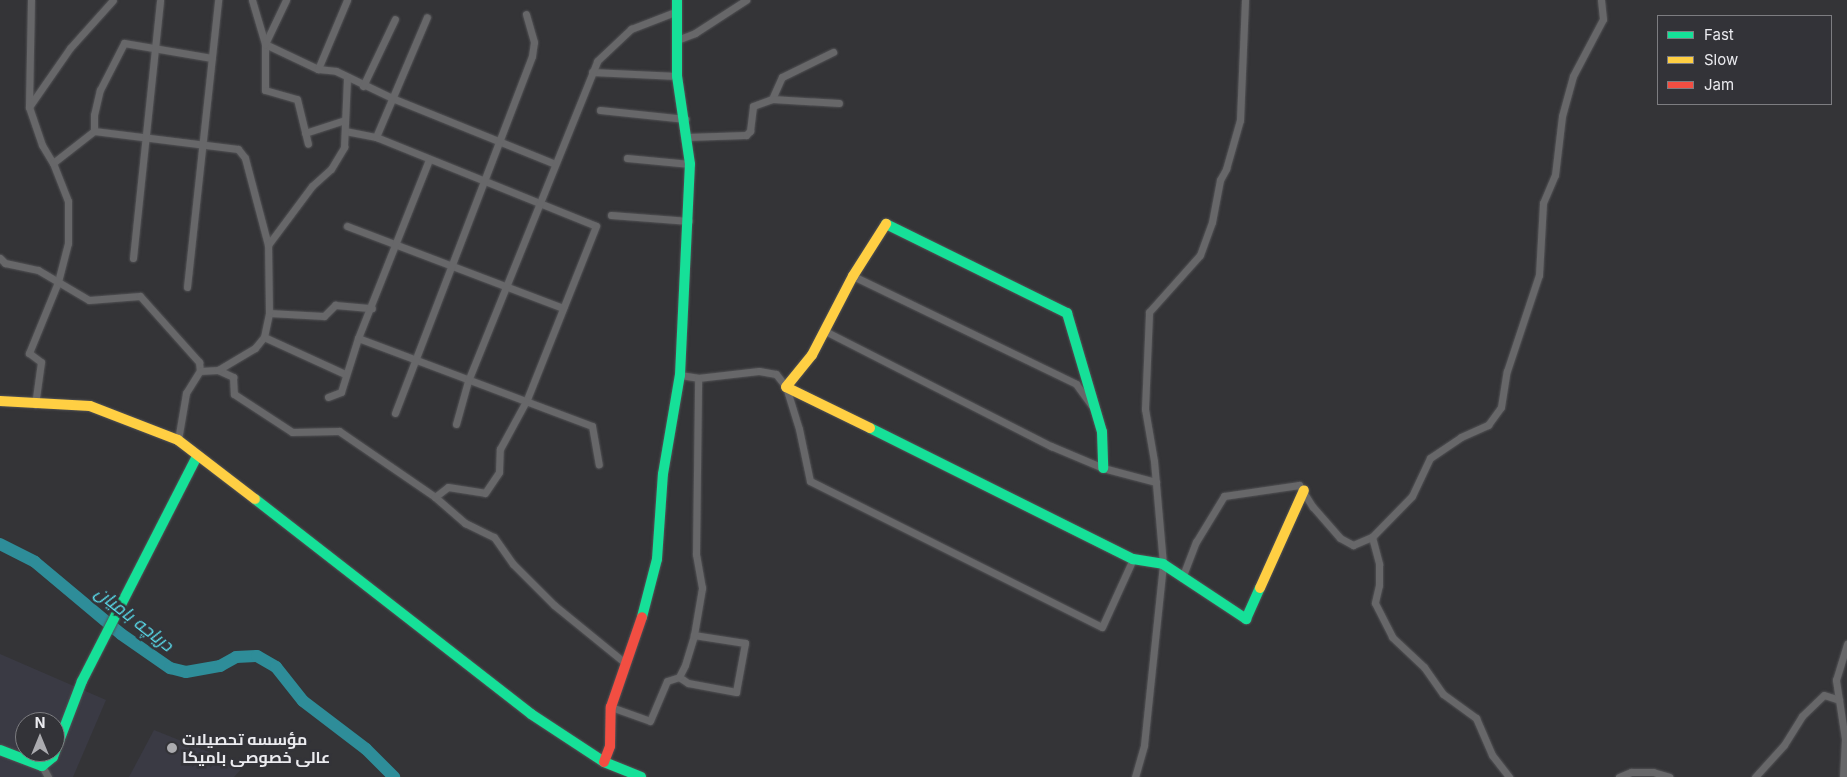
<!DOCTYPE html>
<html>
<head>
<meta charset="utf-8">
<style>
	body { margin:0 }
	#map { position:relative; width:1847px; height:777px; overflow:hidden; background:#343437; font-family:Inter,Cairo,sans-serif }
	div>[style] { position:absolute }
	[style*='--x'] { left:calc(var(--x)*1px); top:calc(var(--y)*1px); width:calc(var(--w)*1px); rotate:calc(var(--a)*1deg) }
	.built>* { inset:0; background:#3a3a44 }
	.river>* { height:12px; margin:-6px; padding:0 6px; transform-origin:6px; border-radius:6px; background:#2e8d99 }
	.roads { filter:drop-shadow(0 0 1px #525255) drop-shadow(0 0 1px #525255) }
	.street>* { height:7px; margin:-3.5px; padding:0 3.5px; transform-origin:3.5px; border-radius:3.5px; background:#676769 }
	.fast>* { height:10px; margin:-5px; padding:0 5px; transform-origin:5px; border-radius:5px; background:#16e098 }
	.slow>* { height:10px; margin:-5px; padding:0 5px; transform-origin:5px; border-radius:5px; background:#ffcf43 }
	.jam>* { height:10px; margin:-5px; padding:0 5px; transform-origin:5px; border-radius:5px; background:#f24e42 }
	.dots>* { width:14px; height:14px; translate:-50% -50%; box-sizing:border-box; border:2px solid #333338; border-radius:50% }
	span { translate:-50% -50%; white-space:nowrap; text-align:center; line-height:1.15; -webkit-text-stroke:5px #333338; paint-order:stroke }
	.poi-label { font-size:16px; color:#ebebef; font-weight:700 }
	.left { translate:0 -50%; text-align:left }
	.water-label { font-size:18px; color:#5be2f2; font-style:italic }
	.legend { position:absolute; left:1657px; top:15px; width:175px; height:90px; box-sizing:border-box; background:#333338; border:1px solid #7d7d81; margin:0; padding:6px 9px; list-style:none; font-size:15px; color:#ebebef }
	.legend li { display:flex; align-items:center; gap:10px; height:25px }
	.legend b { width:25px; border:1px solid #7d7d81 }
	.north { position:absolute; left:15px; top:712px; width:50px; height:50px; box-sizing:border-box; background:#333338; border:1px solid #7d7d81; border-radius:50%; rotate:0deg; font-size:14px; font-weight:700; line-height:20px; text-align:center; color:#ebebef }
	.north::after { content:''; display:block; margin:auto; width:18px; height:22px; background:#ababaf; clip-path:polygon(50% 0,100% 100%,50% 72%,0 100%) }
</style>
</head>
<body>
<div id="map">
	<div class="built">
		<i style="clip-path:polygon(evenodd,0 654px,106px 700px,73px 777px,0 777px,0 654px,25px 722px,55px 722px,55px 752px,25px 752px,25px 722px)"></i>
		<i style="clip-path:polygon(154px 730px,244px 766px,234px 777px,129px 777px)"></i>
	</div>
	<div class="river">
		<i style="--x:0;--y:544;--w:39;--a:27"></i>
		<i style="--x:35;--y:562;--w:112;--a:39.9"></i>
		<i style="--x:121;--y:634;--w:60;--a:34.8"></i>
		<i style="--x:170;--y:668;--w:16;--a:14"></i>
		<i style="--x:186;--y:672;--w:35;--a:-10"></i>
		<i style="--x:220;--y:666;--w:18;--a:-29"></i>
		<i style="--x:236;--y:657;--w:21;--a:-3"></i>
		<i style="--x:257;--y:656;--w:22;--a:30"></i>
		<i style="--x:276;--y:667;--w:43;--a:51.5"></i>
		<i style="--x:303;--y:701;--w:79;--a:37.3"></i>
		<i style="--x:366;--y:749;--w:40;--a:45"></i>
	</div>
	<div class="roads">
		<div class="street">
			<i style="--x:31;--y:0;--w:107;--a:91.1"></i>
			<i style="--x:29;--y:107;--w:40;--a:71.1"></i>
			<i style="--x:42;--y:145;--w:21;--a:59"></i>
			<i style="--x:53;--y:163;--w:41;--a:68.5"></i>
			<i style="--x:68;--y:201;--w:42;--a:90"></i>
			<i style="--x:68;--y:243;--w:40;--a:104.4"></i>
			<i style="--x:58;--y:282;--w:77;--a:112.2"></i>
			<i style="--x:29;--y:353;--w:15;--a:37"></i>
			<i style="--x:41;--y:362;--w:43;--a:97.9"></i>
			<i style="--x:252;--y:0;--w:46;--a:73.5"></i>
			<i style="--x:265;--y:44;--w:46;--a:90"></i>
			<i style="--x:265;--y:90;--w:33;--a:16"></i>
			<i style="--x:297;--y:99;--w:46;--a:76.3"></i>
			<i style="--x:677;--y:40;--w:19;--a:-21"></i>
			<i style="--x:695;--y:33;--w:61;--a:-32.9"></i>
			<i style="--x:265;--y:44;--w:59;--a:25.3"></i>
			<i style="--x:318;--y:69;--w:18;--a:6"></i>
			<i style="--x:336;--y:71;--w:62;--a:25.7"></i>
			<i style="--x:392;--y:98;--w:176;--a:22"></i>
			<i style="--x:265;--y:44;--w:49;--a:-64.5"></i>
			<i style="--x:318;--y:69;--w:75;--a:-67.2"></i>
			<i style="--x:592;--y:72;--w:85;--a:2.7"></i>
			<i style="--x:363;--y:86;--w:74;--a:-64.5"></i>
			<i style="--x:772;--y:99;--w:24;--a:-66"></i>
			<i style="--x:782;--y:77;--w:57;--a:-26.1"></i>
			<i style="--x:29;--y:107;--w:72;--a:-55.2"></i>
			<i style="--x:70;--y:48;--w:64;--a:-48.1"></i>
			<i style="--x:600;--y:110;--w:86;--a:6"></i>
			<i style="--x:94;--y:131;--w:16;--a:-90"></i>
			<i style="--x:94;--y:115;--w:26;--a:-77"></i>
			<i style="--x:100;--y:90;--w:53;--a:-62.9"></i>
			<i style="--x:124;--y:43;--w:89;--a:9.7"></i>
			<i style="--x:345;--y:131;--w:32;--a:11"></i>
			<i style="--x:376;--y:137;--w:237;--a:22"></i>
			<i style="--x:596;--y:226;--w:186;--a:111.7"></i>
			<i style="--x:305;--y:133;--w:42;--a:-18"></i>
			<i style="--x:376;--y:137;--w:130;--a:-67"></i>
			<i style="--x:687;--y:137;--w:59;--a:-1.9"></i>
			<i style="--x:746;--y:135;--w:6;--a:-45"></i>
			<i style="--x:750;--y:131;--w:25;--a:-83"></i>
			<i style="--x:753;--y:106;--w:20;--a:-20"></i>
			<i style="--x:772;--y:99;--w:67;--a:3.4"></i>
			<i style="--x:627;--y:158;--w:63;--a:5.4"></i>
			<i style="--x:53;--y:163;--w:52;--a:-38"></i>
			<i style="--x:94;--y:131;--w:145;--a:7.1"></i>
			<i style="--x:238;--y:149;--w:11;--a:52"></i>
			<i style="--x:245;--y:158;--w:90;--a:75.2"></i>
			<i style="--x:611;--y:215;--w:78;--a:4.4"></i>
			<i style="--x:347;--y:226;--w:231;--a:20.8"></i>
			<i style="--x:0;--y:258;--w:7;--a:45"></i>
			<i style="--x:5;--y:263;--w:34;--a:12"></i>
			<i style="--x:38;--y:270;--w:59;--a:30.5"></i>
			<i style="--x:89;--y:300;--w:51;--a:-4.5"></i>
			<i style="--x:140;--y:296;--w:89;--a:48.2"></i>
			<i style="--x:199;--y:362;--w:9;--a:84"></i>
			<i style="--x:133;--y:258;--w:259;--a:-84"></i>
			<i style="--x:853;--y:276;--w:248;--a:25.8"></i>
			<i style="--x:1076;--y:384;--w:29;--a:54"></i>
			<i style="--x:187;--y:287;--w:289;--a:-83.8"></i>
			<i style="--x:269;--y:313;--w:55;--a:3.1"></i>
			<i style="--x:324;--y:316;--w:16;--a:-45"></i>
			<i style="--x:335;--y:305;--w:37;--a:5"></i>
			<i style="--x:825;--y:331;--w:254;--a:27"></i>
			<i style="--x:1051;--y:446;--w:56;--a:22.9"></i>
			<i style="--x:1103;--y:468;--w:55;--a:14.8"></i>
			<i style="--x:264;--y:337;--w:89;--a:24.6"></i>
			<i style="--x:358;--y:338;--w:250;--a:20.6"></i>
			<i style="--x:592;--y:426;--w:39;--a:80"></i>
			<i style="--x:218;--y:370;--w:17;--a:25"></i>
			<i style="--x:233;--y:377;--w:17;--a:87"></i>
			<i style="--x:234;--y:394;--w:69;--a:33.2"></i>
			<i style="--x:292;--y:432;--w:47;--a:-1.2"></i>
			<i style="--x:339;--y:431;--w:116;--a:34.5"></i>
			<i style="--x:435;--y:497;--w:40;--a:41"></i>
			<i style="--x:465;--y:523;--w:32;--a:26"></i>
			<i style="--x:494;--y:537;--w:33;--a:55"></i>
			<i style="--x:513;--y:564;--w:58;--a:45"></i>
			<i style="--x:554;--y:605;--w:92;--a:39.2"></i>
			<i style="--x:680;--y:375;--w:18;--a:9"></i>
			<i style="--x:698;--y:378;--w:61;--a:-6.5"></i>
			<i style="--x:759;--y:371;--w:17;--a:10"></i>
			<i style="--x:776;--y:374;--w:16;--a:52"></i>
			<i style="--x:786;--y:387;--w:44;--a:72.8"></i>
			<i style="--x:799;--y:429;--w:53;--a:78.1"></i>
			<i style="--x:810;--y:481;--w:326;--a:26.6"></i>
			<i style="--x:1102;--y:627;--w:75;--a:-65.5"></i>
			<i style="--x:328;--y:397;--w:14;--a:-21"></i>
			<i style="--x:341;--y:392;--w:57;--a:-72.5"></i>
			<i style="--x:358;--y:338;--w:192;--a:-68.3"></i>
			<i style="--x:395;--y:413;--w:382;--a:-69"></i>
			<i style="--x:532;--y:56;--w:14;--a:-82"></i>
			<i style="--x:534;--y:42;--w:29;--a:-106"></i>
			<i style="--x:456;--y:424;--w:45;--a:-74.4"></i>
			<i style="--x:468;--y:381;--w:345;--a:-68"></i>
			<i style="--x:597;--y:61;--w:47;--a:-43.3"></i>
			<i style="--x:631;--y:29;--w:47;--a:-21.1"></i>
			<i style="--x:178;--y:440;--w:48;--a:-80.3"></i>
			<i style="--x:186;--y:393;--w:26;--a:-58"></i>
			<i style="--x:200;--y:371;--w:18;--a:-3"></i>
			<i style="--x:218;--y:370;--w:43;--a:-30.7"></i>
			<i style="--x:255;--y:348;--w:14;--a:-51"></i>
			<i style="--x:264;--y:337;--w:25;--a:-78"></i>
			<i style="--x:269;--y:313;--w:68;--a:-90.8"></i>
			<i style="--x:268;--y:245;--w:74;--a:-53.3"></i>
			<i style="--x:312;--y:186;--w:25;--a:-42"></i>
			<i style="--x:331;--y:169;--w:26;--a:-59"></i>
			<i style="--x:344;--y:147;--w:69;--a:-87.5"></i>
			<i style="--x:435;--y:497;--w:16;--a:-38"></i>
			<i style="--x:448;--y:487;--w:37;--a:9"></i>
			<i style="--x:485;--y:493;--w:25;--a:-56"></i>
			<i style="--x:499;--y:472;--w:23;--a:-88"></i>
			<i style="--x:500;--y:449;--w:52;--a:-61.5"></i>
			<i style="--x:1372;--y:537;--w:57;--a:-45.7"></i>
			<i style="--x:1412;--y:496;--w:42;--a:-64.7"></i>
			<i style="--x:1430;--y:458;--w:37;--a:-34"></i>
			<i style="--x:1461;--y:437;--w:30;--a:-24"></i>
			<i style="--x:1488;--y:425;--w:22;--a:-54"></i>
			<i style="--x:1501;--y:407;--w:36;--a:-81"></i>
			<i style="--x:1507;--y:371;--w:101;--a:-71.6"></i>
			<i style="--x:1539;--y:275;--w:72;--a:-86.8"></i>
			<i style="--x:1543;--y:203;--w:30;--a:-67"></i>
			<i style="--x:1555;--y:175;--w:59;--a:-83.2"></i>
			<i style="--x:1562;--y:116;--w:41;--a:-74.6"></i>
			<i style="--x:1573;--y:76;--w:64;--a:-62.2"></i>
			<i style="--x:1603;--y:19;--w:19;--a:-96"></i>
			<i style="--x:1182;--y:578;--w:39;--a:-69"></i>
			<i style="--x:1196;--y:542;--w:54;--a:-58.7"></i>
			<i style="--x:1224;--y:496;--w:76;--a:-8.3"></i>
			<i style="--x:1299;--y:485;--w:26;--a:58"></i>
			<i style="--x:1313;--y:507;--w:41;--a:48.9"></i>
			<i style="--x:1340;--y:538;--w:15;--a:28"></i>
			<i style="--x:1353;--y:545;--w:21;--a:-23"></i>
			<i style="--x:1372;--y:537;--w:28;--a:75"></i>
			<i style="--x:1379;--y:564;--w:21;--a:90"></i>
			<i style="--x:1379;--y:585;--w:18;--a:103"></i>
			<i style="--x:1375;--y:603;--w:38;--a:63"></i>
			<i style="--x:1392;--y:637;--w:44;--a:43.2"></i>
			<i style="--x:1424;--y:667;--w:33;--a:55"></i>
			<i style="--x:1443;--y:694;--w:41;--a:36"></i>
			<i style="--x:1476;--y:718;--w:40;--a:66.6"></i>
			<i style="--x:1492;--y:755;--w:28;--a:52"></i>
			<i style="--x:679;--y:677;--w:11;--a:34"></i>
			<i style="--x:688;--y:683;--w:49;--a:10.6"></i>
			<i style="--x:736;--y:692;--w:50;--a:-79.6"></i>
			<i style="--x:745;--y:643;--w:52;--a:-171.1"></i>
			<i style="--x:611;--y:707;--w:41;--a:19.7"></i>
			<i style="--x:650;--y:721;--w:43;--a:-67"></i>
			<i style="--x:667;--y:681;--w:13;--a:-18"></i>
			<i style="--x:679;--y:677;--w:13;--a:-63"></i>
			<i style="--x:685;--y:665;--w:31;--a:-73"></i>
			<i style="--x:694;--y:635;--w:48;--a:-80.3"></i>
			<i style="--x:702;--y:588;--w:35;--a:-100"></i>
			<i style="--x:696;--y:554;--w:176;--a:-89.3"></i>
			<i style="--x:42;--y:766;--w:13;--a:61"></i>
			<i style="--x:1135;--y:777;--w:33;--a:-74"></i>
			<i style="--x:1144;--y:745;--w:182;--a:-84"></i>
			<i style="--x:1163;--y:564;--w:103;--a:-95"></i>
			<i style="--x:1154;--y:461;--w:53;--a:-99.8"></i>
			<i style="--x:1145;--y:409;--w:97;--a:-87.6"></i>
			<i style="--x:1149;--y:312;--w:76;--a:-48.2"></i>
			<i style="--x:1200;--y:255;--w:35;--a:-70"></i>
			<i style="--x:1212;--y:222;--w:43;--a:-79.2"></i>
			<i style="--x:1220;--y:180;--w:13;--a:-61"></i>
			<i style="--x:1226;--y:169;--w:51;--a:-74.1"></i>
			<i style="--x:1240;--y:120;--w:120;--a:-87.6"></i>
			<i style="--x:1619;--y:777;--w:13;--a:-23"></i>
			<i style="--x:1631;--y:772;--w:22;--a:0"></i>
			<i style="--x:1653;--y:772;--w:17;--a:17"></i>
			<i style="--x:1755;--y:777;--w:43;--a:-47.8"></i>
			<i style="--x:1784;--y:745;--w:34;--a:-58"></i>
			<i style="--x:1802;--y:716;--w:30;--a:-44"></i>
			<i style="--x:1824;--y:695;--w:16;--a:18"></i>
			<i style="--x:1843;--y:777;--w:38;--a:-87"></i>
			<i style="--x:1845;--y:739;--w:60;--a:-98.7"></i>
			<i style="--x:1836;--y:680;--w:38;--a:-73"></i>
		</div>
		<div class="fast">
			<i style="--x:886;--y:224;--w:202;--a:26.2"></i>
			<i style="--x:1067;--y:313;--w:124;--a:73.6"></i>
			<i style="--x:1102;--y:432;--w:36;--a:88"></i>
			<i style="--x:870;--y:428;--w:294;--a:26.5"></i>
			<i style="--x:1133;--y:559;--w:30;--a:9"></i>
			<i style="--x:1163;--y:564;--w:100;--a:33.5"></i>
			<i style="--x:1246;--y:619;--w:34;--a:-66"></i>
			<i style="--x:255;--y:499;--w:350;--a:37.9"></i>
			<i style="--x:531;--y:714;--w:87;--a:33.3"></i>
			<i style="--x:604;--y:762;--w:40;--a:22"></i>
			<i style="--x:642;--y:617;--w:60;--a:-75.5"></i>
			<i style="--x:657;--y:559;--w:85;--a:-86"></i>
			<i style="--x:663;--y:474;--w:100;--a:-80.3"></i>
			<i style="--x:680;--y:375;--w:211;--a:-87.3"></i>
			<i style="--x:690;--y:164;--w:89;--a:-98.4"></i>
			<i style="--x:677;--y:76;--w:76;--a:-90"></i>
			<i style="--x:0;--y:750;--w:45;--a:20.9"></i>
			<i style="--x:42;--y:766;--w:14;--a:-39"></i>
			<i style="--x:53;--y:757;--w:81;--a:-69.1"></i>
			<i style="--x:82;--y:681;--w:253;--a:-62.9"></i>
		</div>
		<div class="slow">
			<i style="--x:0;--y:401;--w:90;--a:3.2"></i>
			<i style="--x:90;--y:406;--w:94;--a:21.1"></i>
			<i style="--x:178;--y:440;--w:97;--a:37.5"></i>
			<i style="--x:870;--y:428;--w:93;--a:-154"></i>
			<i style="--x:786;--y:387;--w:41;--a:-50.9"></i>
			<i style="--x:812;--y:355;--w:89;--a:-62.6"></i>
			<i style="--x:853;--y:276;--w:62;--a:-57.6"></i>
			<i style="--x:1260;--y:588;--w:107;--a:-65.8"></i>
		</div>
		<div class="jam">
			<i style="--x:604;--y:762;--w:17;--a:-69"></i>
			<i style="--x:610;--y:746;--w:39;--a:-89"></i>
			<i style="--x:611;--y:707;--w:95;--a:-71"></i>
		</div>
	</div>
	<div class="dots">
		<i style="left:172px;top:748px;background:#ababaf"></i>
	</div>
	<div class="poi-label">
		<span class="left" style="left:182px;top:748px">مؤسسه تحصیلات<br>عالی خصوصی بامیکا</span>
	</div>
	<div class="water-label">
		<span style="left:134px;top:619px;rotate:38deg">دریاچه بامیان</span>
	</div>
	<ul class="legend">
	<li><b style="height:6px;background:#16e098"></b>Fast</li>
	<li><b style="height:6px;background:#ffcf43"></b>Slow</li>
	<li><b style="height:6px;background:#f24e42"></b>Jam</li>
	</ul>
	<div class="north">N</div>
</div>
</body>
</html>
